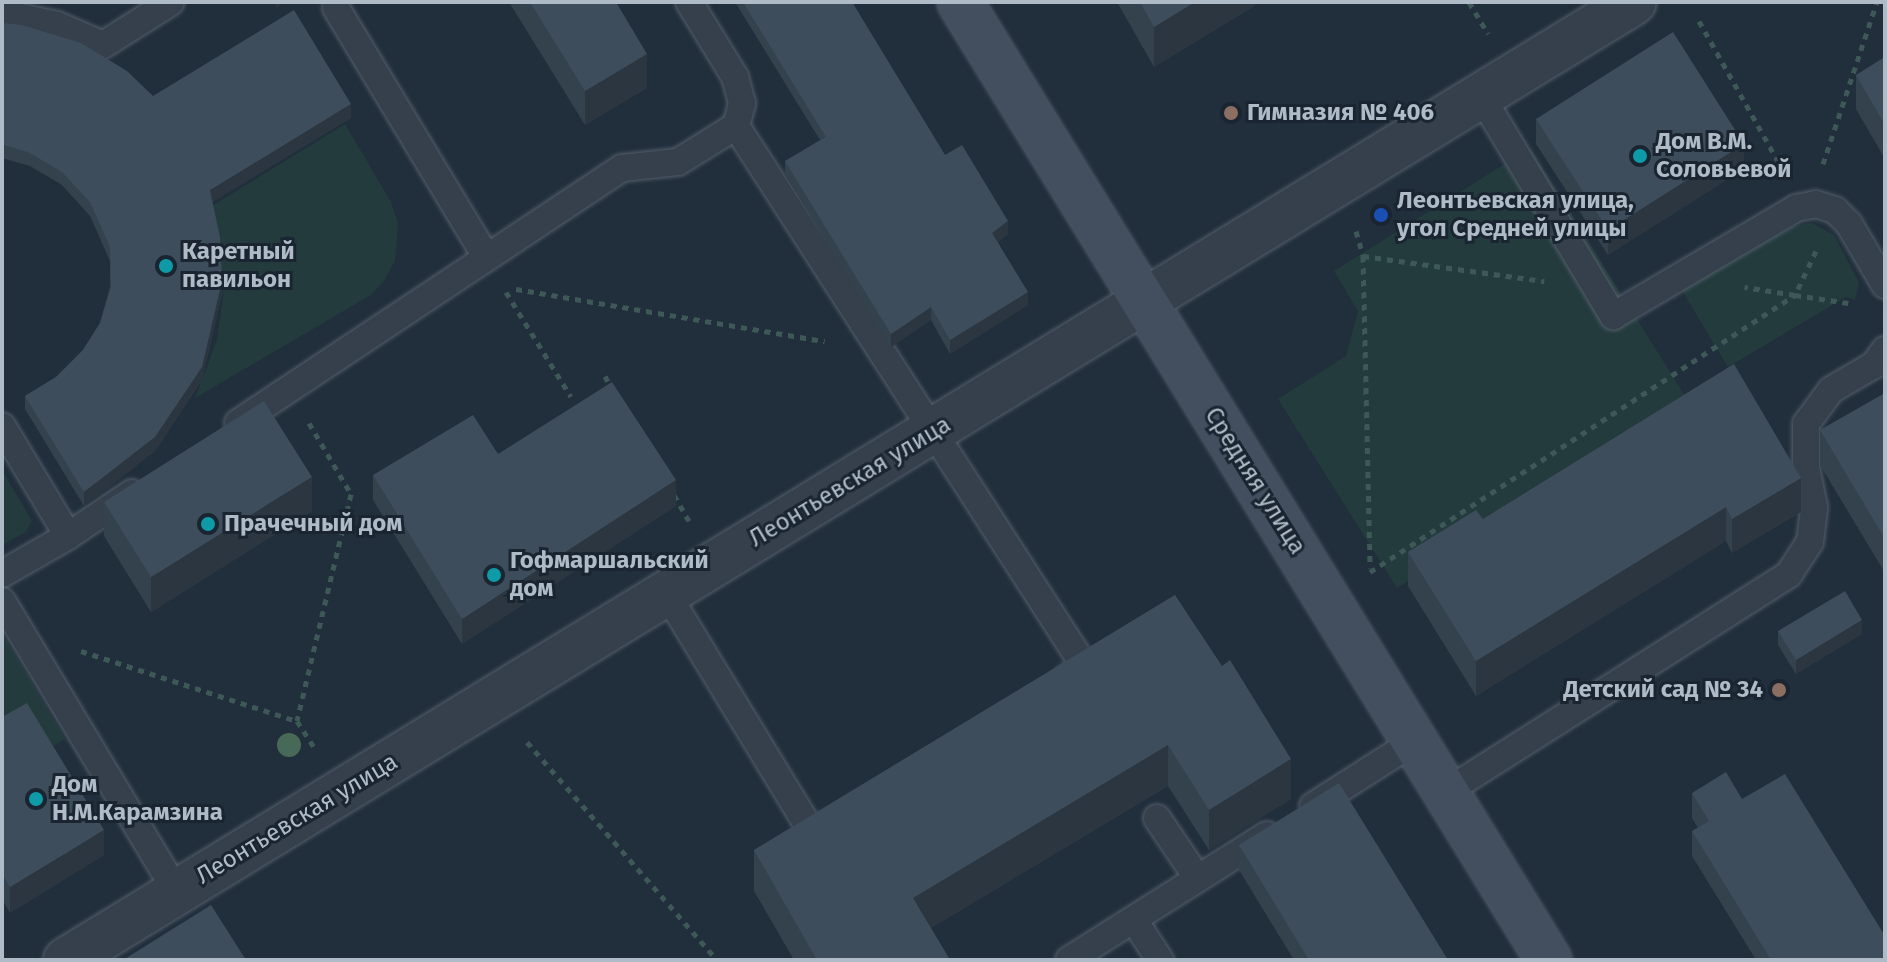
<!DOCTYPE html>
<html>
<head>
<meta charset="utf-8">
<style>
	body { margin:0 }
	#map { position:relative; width:1887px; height:962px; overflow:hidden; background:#212e3c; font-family:"Fira Sans",sans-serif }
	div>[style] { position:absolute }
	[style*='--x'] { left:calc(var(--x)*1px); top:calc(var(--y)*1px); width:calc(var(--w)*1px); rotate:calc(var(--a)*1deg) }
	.green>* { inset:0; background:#233b3d }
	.path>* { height:5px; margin-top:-2.5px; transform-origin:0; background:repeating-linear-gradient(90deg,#3e5757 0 6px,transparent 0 12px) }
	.roads { filter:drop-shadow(0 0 2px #535e6a) drop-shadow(0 0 2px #535e6a) }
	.lane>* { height:26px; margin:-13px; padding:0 13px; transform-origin:13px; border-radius:13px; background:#35404c }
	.street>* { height:44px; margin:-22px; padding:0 22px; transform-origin:22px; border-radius:22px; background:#35404c }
	.secondary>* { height:44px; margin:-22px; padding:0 22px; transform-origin:22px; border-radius:22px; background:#434f5f }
	.trees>* { width:24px; height:24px; margin:-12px; border-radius:50%; background:#476958 }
	.wall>* { inset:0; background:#34424e }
	.shaded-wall>* { inset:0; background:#2b3640 }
	.building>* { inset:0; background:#3d4d5b }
	.dots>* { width:22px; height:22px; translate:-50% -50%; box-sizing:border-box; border:4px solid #1a2531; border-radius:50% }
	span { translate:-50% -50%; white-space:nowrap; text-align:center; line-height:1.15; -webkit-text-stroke:6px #1a2531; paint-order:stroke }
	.poi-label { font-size:24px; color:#b0bbc8; font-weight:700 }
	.left { translate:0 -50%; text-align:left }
	.right { translate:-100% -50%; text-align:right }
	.street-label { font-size:24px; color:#b0bbc8 }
	.frame { position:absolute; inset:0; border:4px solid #b0bbc8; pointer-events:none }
</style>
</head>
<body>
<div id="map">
	<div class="green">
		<i style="clip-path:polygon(345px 124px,391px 202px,398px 223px,395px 261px,384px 281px,371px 295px,195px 398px,217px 340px,223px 296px,212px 206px)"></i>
		<i style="clip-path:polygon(1530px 148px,1690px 404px,1397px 588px,1278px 399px,1346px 356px,1358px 311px,1334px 271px)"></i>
		<i style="clip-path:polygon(1812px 223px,1834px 235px,1859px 282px,1855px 300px,1846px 297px,1728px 367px,1681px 289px,1794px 226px)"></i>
		<i style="clip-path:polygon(2px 470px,32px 521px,26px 532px,2px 545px)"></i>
		<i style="clip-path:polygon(2px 633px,65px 739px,43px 752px,2px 741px)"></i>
	</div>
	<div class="path">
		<i style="--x:1469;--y:2;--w:37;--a:59"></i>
		<i style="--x:1699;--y:21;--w:171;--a:60.6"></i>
		<i style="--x:1823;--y:164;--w:171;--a:-71.6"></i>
		<i style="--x:1356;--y:231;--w:26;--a:74"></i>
		<i style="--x:1363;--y:256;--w:312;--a:88.7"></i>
		<i style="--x:1816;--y:251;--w:49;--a:115.5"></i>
		<i style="--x:1795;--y:295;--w:54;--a:8.6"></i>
		<i style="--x:1363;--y:256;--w:183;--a:7.9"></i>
		<i style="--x:516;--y:289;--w:313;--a:9.6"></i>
		<i style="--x:506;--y:292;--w:123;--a:58.2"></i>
		<i style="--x:605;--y:376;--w:11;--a:63"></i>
		<i style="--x:309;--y:423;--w:82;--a:59.4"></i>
		<i style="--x:351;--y:494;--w:233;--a:103.4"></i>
		<i style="--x:297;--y:721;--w:33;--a:57"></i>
		<i style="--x:674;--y:495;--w:30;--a:60"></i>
		<i style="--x:1370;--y:572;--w:507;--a:-33.09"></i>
		<i style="--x:1795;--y:295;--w:51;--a:-170.9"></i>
		<i style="--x:81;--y:651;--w:227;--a:18"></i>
		<i style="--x:527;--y:742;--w:289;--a:48.9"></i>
	</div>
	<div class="roads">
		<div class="lane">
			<i style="--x:336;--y:8;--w:291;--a:58.9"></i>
			<i style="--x:2;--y:13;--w:56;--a:12.3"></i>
			<i style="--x:57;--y:25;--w:50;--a:23.5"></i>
			<i style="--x:103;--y:45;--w:80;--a:-32.3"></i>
			<i style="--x:1481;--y:96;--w:257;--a:59"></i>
			<i style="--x:1613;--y:316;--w:212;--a:-30.5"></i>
			<i style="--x:1796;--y:208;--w:20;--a:-11"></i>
			<i style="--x:1816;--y:204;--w:20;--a:18"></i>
			<i style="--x:1835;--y:210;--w:20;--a:45"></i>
			<i style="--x:1849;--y:224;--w:71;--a:59.5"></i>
			<i style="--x:736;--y:126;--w:644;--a:57.17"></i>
			<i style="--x:1085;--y:667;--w:21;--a:149"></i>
			<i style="--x:238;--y:423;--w:461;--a:-33.6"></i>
			<i style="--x:622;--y:168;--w:56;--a:-6.1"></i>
			<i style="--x:678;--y:162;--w:68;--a:-31.8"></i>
			<i style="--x:736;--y:126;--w:24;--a:-75"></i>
			<i style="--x:742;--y:103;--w:27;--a:-105"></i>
			<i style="--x:735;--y:77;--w:88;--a:-121.5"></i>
			<i style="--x:2;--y:426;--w:128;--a:59"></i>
			<i style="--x:68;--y:536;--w:77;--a:-33.9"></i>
			<i style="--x:2;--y:574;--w:76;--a:-29.9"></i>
			<i style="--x:667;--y:594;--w:281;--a:58.7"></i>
			<i style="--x:813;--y:834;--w:19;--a:-32"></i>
			<i style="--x:2;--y:601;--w:340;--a:59"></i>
			<i style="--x:1446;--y:792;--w:406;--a:-32.4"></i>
			<i style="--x:1789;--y:574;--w:38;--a:-57"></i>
			<i style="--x:1810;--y:542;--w:35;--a:-83"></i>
			<i style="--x:1814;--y:507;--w:41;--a:-101.3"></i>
			<i style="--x:1806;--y:467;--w:43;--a:-90"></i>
			<i style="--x:1806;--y:424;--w:42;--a:-53.7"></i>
			<i style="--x:1831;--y:390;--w:50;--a:-30.2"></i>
			<i style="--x:1874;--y:365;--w:19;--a:-54"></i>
			<i style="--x:1313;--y:806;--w:121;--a:-32.5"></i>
			<i style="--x:1157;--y:818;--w:73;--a:56.1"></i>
			<i style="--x:1134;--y:920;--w:48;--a:57"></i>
			<i style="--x:1069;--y:960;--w:234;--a:-32.3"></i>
		</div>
		<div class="street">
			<i style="--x:66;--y:960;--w:1837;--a:-31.42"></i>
		</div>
		<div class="secondary">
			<i style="--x:960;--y:2;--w:1125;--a:58.42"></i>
		</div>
	</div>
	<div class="trees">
		<i style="left:289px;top:745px"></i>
	</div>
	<div class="wall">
		<i style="clip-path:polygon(509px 2px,616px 2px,647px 88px,585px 125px)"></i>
		<i style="clip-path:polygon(735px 2px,852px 2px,945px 155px,1008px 234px,998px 242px,1028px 305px,950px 354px,931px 320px,891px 347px,785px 175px,785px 161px,820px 140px)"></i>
		<i style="clip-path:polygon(1117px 2px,1261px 2px,1154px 67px)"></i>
		<i style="clip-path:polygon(2px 23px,153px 96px,351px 118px,212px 202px,222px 294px,202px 380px,155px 451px,84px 506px,25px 409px,25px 396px,56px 377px,83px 350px,100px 323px,110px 287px,110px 261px,90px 216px,62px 185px,30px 166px,2px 158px)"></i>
		<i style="clip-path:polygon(1885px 57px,1885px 159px,1856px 109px,1856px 75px)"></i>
		<i style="clip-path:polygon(1536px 119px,1744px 169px,1608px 255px,1536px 144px)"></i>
		<i style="clip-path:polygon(1734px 364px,1801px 512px,1732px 553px,1726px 541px,1476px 696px,1408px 586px,1408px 552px,1483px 519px)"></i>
		<i style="clip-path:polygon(1885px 393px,1885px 573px,1820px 465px,1820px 430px)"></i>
		<i style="clip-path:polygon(498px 454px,676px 506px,462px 644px,373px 500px,373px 475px)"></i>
		<i style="clip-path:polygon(104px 502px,312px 511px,151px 612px,104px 536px)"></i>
		<i style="clip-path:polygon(1175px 595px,1291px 799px,1209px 850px,1168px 786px,931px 928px,950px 960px,794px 960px,754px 891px,754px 850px)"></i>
		<i style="clip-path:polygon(1778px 631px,1862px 634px,1796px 674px,1778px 645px)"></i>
		<i style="clip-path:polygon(2px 717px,104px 855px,10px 913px,2px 899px)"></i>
		<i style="clip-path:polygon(1692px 793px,1742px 799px,1885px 960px,1756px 960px,1692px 856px,1692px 831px,1698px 828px,1692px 818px)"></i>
		<i style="clip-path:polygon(1239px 845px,1448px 960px,1294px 960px,1239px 870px)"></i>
	</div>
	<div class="shaded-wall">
		<i style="clip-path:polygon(276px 2px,285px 2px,276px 8px)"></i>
		<i style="clip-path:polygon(1195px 2px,1261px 2px,1154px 67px,1154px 27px)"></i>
		<i style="clip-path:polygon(647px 54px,647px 88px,585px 125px,585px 91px)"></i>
		<i style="clip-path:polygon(351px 104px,351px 118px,210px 204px,210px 190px)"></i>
		<i style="clip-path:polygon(1744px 144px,1744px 169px,1608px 255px,1608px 230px)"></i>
		<i style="clip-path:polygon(1008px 221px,1008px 234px,992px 246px,992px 233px)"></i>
		<i style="clip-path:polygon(222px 281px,222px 294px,202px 380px,155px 451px,84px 506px,84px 492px)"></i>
		<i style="clip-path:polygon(1028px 292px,1028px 305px,950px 354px,950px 340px)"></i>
		<i style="clip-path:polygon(931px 307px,931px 320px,891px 347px,891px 334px)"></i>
		<i style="clip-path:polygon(312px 477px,312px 511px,151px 612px,151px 577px)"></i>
		<i style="clip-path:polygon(1801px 478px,1801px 512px,1732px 553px,1732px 519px)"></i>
		<i style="clip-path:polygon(676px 480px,676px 506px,462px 644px,462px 619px)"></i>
		<i style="clip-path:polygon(1726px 507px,1726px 541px,1476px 696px,1476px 661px)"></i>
		<i style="clip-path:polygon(1862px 620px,1862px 634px,1796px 674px,1796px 660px)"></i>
		<i style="clip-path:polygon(1168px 745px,1168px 786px,913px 939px,913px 898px)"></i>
		<i style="clip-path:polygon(1291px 759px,1291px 799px,1209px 850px,1209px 810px)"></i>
		<i style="clip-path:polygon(104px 830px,104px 855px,10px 913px,10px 887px)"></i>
	</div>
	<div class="building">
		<i style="clip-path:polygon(530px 2px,616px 2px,647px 54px,585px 91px)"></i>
		<i style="clip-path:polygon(743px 2px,852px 2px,945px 155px,962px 145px,1008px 221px,992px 233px,1028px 292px,950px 340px,931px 307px,891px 334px,785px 161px,826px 137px)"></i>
		<i style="clip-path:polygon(1140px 2px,1195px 2px,1154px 27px)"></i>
		<i style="clip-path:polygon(294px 10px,351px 104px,210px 190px,220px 237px,222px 281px,202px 367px,155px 437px,84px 492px,25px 396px,56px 377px,83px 350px,100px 323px,111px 287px,110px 247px,90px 202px,62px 172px,30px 153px,2px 144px,2px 23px,22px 25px,81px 43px,127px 71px,153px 96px)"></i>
		<i style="clip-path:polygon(1673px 32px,1744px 144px,1608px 230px,1536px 119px)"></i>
		<i style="clip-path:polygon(1885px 57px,1885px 125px,1856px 75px)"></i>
		<i style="clip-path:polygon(1734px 364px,1801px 478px,1732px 519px,1726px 507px,1476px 661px,1408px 552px,1476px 510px,1483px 519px)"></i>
		<i style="clip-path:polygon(612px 382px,676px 480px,462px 619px,373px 475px,473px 415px,498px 454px)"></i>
		<i style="clip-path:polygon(1885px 393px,1885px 539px,1820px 430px)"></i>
		<i style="clip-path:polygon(264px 401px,312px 477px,151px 577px,104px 502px)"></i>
		<i style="clip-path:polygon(1845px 591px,1862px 620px,1796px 660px,1778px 631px)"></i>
		<i style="clip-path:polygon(1175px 595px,1222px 666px,1230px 660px,1291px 759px,1209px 810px,1168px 745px,913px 898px,950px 960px,817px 960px,754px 850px)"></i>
		<i style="clip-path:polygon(27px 703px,104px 830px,10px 887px,2px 874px,2px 717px)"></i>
		<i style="clip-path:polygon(1726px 772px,1742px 799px,1785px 774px,1885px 936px,1885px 960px,1771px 960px,1692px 831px,1709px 821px,1692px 793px)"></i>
		<i style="clip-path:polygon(1339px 783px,1448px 960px,1309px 960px,1239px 845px)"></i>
		<i style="clip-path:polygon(211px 905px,246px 960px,123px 960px)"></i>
	</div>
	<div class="dots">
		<i style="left:1231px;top:113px;background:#8d6e63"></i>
		<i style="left:1640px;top:156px;background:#0f9aa8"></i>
		<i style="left:1381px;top:215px;background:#1a4fb4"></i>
		<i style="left:166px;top:266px;background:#0f9aa8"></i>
		<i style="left:208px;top:524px;background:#0f9aa8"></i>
		<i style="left:494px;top:575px;background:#0f9aa8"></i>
		<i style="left:1779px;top:690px;background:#8d6e63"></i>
		<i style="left:36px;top:799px;background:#0f9aa8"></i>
	</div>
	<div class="poi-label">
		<span class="left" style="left:1247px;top:113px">Гимназия № 406</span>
		<span class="left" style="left:1656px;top:156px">Дом В.М.<br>Соловьевой</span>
		<span class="left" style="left:1397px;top:215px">Леонтьевская улица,<br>угол Средней улицы</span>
		<span class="left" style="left:182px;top:266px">Каретный<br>павильон</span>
		<span class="left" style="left:224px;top:524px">Прачечный дом</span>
		<span class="left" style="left:510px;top:575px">Гофмаршальский<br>дом</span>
		<span class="right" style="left:1763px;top:690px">Детский сад № 34</span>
		<span class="left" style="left:52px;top:799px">Дом<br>Н.М.Карамзина</span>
	</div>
	<div class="street-label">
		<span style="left:1255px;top:481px;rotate:58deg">Средняя улица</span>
		<span style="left:850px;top:482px;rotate:-31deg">Леонтьевская улица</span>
		<span style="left:297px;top:819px;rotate:-31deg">Леонтьевская улица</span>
	</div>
	<div class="frame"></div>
</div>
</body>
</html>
